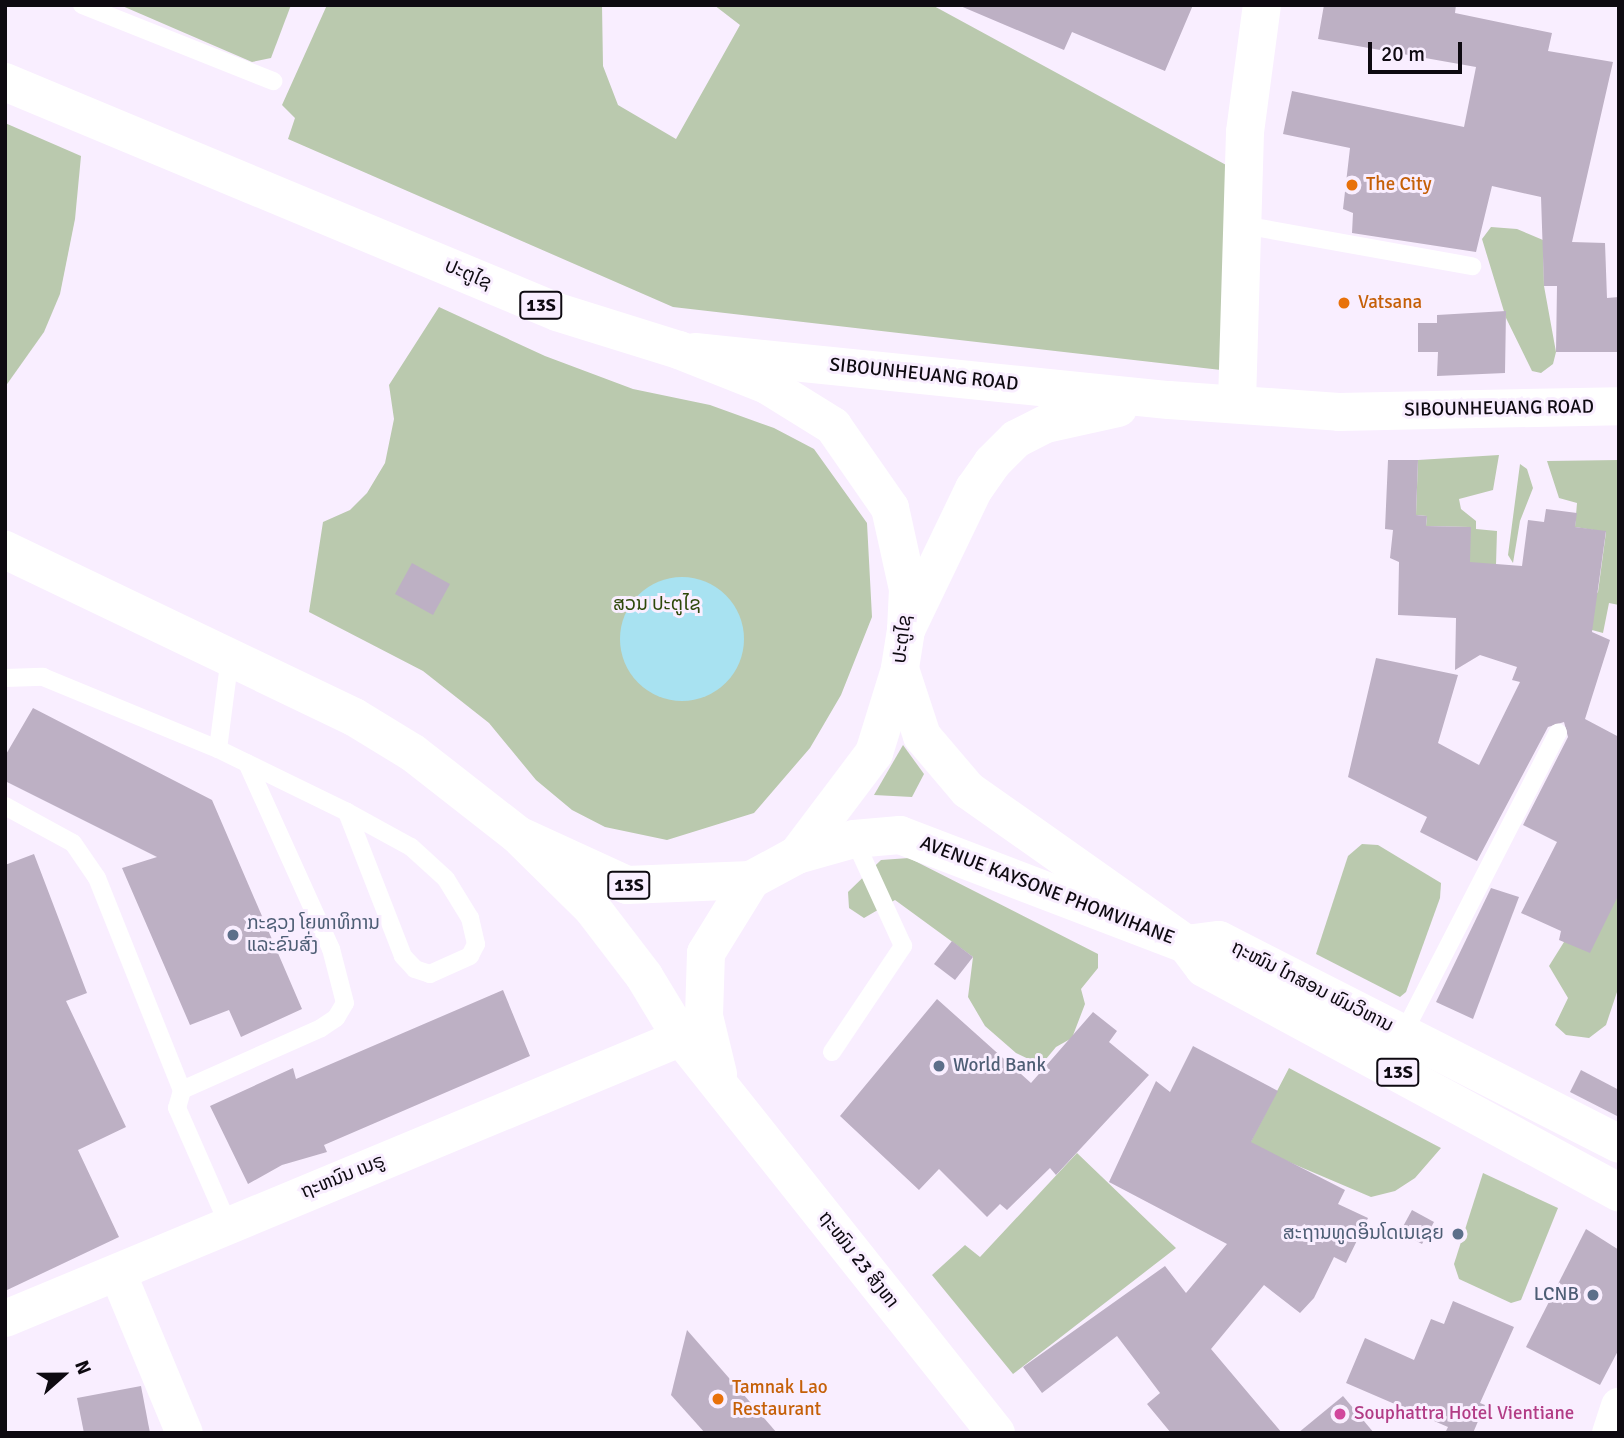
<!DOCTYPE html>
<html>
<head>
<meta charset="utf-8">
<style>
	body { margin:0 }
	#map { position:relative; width:1624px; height:1438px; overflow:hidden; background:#f9eeff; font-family:Signika,"Noto Sans Lao",sans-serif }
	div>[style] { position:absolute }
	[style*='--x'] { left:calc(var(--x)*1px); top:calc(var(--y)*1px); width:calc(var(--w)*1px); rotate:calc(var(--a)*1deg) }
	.green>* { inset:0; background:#bac9ae }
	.water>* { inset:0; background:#a8e2f1 }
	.round { border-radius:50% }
	.building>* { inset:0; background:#bdb0c4 }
	.service>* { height:18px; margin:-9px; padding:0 9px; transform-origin:9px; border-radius:9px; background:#fff }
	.minor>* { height:37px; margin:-18.5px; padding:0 18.5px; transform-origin:18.5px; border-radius:18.5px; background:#fff }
	.tertiary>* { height:38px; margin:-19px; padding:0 19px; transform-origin:19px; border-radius:19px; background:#fff }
	.secondary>* { height:38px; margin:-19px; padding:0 19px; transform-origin:19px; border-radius:19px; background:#fff }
	.trunk>* { height:38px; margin:-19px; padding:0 19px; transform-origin:19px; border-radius:19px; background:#fff }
	.dots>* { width:19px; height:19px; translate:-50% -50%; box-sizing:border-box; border:4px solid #f9eeff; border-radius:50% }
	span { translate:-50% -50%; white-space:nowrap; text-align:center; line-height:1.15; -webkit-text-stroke:6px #f9eeff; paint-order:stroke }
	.shield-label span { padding:2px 5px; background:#f9eeff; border:2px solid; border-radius:5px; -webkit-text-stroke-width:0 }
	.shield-label { font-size:18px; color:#0e0a11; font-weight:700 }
	.food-label { font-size:19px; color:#c56008 }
	.left { translate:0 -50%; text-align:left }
	.street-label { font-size:19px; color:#0e0a11 }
	.park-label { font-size:19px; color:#2d4809 }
	.service-label { font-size:19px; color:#4e5e75 }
	.right { translate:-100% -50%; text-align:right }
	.hotel-label { font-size:19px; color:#b23c85 }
	.frame { position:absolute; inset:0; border:7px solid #0e0a11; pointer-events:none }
	.north { position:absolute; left:28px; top:1340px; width:70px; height:70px; -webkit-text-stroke:5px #f9eeff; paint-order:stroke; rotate:69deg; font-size:19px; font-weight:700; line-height:28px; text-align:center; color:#0e0a11 }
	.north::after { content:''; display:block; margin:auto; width:24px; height:32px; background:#0e0a11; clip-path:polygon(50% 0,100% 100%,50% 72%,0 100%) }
	.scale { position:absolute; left:1368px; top:42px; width:94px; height:32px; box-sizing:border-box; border:4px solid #0e0a11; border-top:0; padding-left:9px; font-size:21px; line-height:24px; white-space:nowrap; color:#0e0a11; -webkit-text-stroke:5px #f9eeff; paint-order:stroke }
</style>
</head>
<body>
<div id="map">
	<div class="green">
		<i style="clip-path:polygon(120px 5px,291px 5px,271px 58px,252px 62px)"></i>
		<i style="clip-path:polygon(327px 5px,602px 5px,603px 66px,618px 105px,676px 139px,740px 25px,714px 5px,932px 5px,1228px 166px,1221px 370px,673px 307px,288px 139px,295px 118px,282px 105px)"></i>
		<i style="clip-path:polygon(5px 123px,81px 156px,75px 219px,60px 294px,44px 332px,5px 387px)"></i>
		<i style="clip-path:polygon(1491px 227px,1517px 229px,1543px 240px,1544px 286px,1556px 352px,1553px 364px,1541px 373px,1532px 371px,1506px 318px,1482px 239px)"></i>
		<i style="clip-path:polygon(439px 307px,545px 356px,633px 389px,710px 405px,774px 428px,814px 449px,867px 523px,872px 617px,841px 695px,810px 748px,754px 813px,667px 840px,605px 827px,572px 810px,536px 780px,489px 723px,423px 671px,309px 612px,323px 522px,350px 510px,367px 493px,385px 463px,394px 419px,389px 385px)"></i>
		<i style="clip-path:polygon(1499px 455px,1493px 490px,1459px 499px,1461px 509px,1476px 521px,1476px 529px,1497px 531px,1496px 565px,1470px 565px,1470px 527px,1426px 526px,1427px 516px,1416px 515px,1418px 460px)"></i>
		<i style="clip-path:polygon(1619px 460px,1619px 605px,1609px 603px,1603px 633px,1570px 624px,1598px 592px,1606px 532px,1575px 527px,1577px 503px,1559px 498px,1547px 461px)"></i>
		<i style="clip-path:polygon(1520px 464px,1527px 469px,1533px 488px,1520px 521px,1513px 563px,1508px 555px)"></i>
		<i style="clip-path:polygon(903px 745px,924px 774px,912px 797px,874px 795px)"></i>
		<i style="clip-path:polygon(1362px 844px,1378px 845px,1441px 883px,1440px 898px,1406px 992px,1400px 997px,1316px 954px,1348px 856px)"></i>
		<i style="clip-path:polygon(909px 858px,1098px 954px,1098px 968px,1081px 989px,1085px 1004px,1072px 1038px,1056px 1047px,1041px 1065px,1016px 1053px,985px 1026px,968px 997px,973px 957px,895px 900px,864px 918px,849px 908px,848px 892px,881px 860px)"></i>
		<i style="clip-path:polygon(1619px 894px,1619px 986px,1606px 1025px,1589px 1038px,1566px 1035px,1555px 1025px,1568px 998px,1549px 966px,1564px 942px)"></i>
		<i style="clip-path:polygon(1289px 1068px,1317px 1083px,1441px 1148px,1415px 1178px,1395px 1191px,1371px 1197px,1249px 1145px)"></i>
		<i style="clip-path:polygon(1077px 1153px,1176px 1248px,1013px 1374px,932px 1275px,965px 1245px,980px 1257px)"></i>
		<i style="clip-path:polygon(1483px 1173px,1558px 1208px,1521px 1300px,1511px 1303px,1459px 1279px,1454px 1264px)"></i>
	</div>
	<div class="water">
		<i class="round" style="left:620px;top:577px;width:124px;height:124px"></i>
	</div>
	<div class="building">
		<i style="clip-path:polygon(958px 5px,1193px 5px,1165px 71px,1072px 32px,1064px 50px)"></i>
		<i style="clip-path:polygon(1324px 5px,1456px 5px,1455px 13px,1552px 33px,1548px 51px,1613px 62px,1572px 242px,1605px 243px,1607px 298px,1619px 297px,1619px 352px,1556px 352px,1557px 286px,1544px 286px,1541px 197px,1492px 186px,1476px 252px,1352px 233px,1353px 213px,1343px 209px,1350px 148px,1283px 134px,1292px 91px,1464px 127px,1476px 67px,1318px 39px)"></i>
		<i style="clip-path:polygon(1506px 311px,1505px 373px,1437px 376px,1438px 352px,1418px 352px,1418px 323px,1437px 323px,1437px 315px)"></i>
		<i style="clip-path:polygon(1388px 460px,1418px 460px,1416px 515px,1427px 516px,1426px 526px,1471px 527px,1470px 562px,1522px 566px,1528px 520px,1544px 522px,1546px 509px,1577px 513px,1575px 527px,1606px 531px,1592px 632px,1610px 640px,1585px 719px,1619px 737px,1619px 894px,1590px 953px,1559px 940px,1561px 931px,1521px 913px,1557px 842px,1523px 825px,1568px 737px,1564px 722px,1548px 727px,1477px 861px,1420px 832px,1427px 817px,1348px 777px,1376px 658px,1458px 675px,1438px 743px,1479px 765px,1520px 682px,1512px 680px,1517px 667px,1480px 655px,1455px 670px,1456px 618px,1398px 615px,1399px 562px,1390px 558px,1393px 530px,1385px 529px)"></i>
		<i style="clip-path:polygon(412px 563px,450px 584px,433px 615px,395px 594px)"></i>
		<i style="clip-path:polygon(33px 708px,212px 800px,302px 1009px,241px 1037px,229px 1010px,190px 1025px,122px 868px,157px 857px,5px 781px,5px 756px)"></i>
		<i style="clip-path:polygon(34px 854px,87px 993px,66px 1001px,126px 1127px,78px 1150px,119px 1237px,5px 1291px,5px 865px)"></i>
		<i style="clip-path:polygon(1491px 888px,1519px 897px,1473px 1019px,1436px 1002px)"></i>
		<i style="clip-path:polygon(952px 941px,973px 957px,955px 980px,934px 964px)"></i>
		<i style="clip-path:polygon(503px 990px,530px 1056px,324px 1145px,327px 1152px,282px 1165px,248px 1184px,210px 1106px,293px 1068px,296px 1079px)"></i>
		<i style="clip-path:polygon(937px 999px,1031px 1083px,1093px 1012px,1117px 1031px,1109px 1042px,1149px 1075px,1056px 1175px,1050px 1168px,1007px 1210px,1000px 1204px,987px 1217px,939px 1169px,919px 1190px,840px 1116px)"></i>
		<i style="clip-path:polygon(1193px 1046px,1278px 1091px,1251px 1142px,1345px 1190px,1338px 1204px,1368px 1218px,1346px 1263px,1334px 1257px,1314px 1298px,1300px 1313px,1264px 1285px,1211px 1349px,1282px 1433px,1171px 1433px,1147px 1404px,1160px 1393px,1117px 1336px,1042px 1393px,1023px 1367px,1165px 1266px,1186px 1293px,1227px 1244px,1109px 1182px,1156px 1081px,1170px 1092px)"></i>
		<i style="clip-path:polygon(1581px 1070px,1619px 1090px,1619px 1117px,1570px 1092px)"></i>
		<i style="clip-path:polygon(1412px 1210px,1434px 1222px,1422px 1244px,1400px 1232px)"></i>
		<i style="clip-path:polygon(1586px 1229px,1619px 1250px,1619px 1349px,1600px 1385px,1526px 1347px)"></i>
		<i style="clip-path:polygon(1453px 1301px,1514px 1327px,1480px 1403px,1485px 1405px,1473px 1433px,1445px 1433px,1448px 1427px,1346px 1383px,1365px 1338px,1414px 1360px,1431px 1319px,1444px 1324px)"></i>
		<i style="clip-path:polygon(687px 1330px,777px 1433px,705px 1433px,671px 1395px)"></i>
		<i style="clip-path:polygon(141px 1386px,150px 1433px,84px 1433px,77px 1398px)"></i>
		<i style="clip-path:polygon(1343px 1396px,1374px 1433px,1298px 1433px)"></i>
	</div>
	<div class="service">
		<i style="--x:82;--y:5;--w:206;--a:21.7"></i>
		<i style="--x:1243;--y:225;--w:233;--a:10.2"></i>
		<i style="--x:5;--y:678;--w:38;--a:-2"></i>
		<i style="--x:43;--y:677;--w:189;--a:22.4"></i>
		<i style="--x:218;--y:749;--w:144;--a:26"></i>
		<i style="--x:347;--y:812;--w:73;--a:28.7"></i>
		<i style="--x:411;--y:847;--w:47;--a:42.4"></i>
		<i style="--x:446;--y:879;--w:46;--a:58.4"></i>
		<i style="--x:470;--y:918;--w:27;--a:77"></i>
		<i style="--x:476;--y:944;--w:13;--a:117"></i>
		<i style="--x:470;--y:956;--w:44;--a:155.8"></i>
		<i style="--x:430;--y:974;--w:16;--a:-162"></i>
		<i style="--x:415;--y:969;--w:18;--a:-133"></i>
		<i style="--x:403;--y:956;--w:155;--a:-111.3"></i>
		<i style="--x:218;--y:749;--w:93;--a:-82.6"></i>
		<i style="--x:5;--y:806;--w:77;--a:28.6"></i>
		<i style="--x:73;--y:843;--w:42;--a:55.6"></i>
		<i style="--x:97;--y:878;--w:228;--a:68.2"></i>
		<i style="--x:1403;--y:1034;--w:339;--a:-62.8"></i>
		<i style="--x:832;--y:1052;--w:128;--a:-56.2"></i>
		<i style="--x:903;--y:946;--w:118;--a:-114.6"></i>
		<i style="--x:228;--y:1224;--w:127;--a:-113.7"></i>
		<i style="--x:177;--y:1108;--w:19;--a:-74"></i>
		<i style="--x:182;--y:1090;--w:152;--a:-24"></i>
		<i style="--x:321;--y:1028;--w:18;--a:-34"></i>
		<i style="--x:336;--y:1018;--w:17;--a:-59"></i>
		<i style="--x:345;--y:1003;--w:56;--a:-104.5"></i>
		<i style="--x:331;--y:949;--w:204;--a:-114.3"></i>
	</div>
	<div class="minor">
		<i style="--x:117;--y:1272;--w:174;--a:67.4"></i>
		<i style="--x:5;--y:1318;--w:732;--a:-22.57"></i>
		<i style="--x:1610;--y:1433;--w:29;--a:-72"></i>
	</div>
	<div class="tertiary">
		<i style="--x:695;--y:352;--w:476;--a:5.8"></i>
		<i style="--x:1169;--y:400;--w:170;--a:4"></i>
		<i style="--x:1339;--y:412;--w:280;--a:-1.2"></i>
		<i style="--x:1237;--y:402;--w:270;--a:-88.3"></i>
		<i style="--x:1245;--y:132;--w:128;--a:-82.4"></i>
		<i style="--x:906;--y:630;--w:157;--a:-64.3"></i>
		<i style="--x:974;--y:489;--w:32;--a:-55"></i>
		<i style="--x:992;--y:463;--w:34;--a:-45"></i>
		<i style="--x:1016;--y:439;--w:34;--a:-27"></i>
		<i style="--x:1046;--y:424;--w:74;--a:-12.5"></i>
	</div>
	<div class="secondary">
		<i style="--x:522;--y:839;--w:98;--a:44.6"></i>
		<i style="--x:592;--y:908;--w:86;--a:52.6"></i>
		<i style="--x:644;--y:976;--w:71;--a:58.8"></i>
		<i style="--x:681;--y:1037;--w:506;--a:51.5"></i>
		<i style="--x:718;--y:1074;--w:60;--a:-103.6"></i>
		<i style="--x:704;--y:1016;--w:63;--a:-88.2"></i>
		<i style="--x:706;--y:953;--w:86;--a:-58.3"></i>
	</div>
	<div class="trunk">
		<i style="--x:5;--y:82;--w:598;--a:22.62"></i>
		<i style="--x:557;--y:312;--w:128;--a:17.3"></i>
		<i style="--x:679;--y:350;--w:95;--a:21.7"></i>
		<i style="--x:767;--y:385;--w:78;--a:31.8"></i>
		<i style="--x:833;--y:426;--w:100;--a:55.2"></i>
		<i style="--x:890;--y:508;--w:83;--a:77.5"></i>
		<i style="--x:908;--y:589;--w:41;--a:92.8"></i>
		<i style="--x:906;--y:630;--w:39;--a:99"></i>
		<i style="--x:900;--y:669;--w:88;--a:107.2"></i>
		<i style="--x:874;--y:753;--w:128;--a:127"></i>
		<i style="--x:797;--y:855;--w:52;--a:151.5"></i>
		<i style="--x:751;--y:880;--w:124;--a:177.7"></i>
		<i style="--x:627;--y:885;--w:120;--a:-155.4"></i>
		<i style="--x:518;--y:835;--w:133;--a:-142"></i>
		<i style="--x:413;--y:753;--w:69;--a:-148.6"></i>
		<i style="--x:354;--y:717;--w:387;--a:-154.4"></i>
		<i style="--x:900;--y:669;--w:71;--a:71.8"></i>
		<i style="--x:922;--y:736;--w:71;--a:49.6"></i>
		<i style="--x:968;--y:790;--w:267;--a:35.2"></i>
		<i style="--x:1186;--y:944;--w:30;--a:53"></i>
		<i style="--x:1204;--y:968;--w:472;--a:28.4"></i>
		<i style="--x:797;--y:855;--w:59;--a:-15.7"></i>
		<i style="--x:854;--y:839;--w:46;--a:-5"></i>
		<i style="--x:900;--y:835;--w:306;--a:20.9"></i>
		<i style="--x:1186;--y:944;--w:33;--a:-7"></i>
		<i style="--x:1219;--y:940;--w:449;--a:27"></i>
	</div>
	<div class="dots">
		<i style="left:1352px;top:185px;background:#e8710a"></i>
		<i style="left:1344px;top:303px;background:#e8710a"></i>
		<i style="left:233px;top:935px;background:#5c6f8a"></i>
		<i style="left:939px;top:1066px;background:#5c6f8a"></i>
		<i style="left:1458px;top:1234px;background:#5c6f8a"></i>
		<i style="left:1593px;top:1295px;background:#5c6f8a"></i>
		<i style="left:718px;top:1399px;background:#e8710a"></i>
		<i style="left:1340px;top:1414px;background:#d1479c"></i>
	</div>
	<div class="shield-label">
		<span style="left:541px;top:305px">13S</span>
		<span style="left:629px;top:885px">13S</span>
		<span style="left:1398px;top:1072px">13S</span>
	</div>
	<div class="food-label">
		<span class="left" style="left:1366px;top:185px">The City</span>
		<span class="left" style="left:1358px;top:303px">Vatsana</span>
		<span class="left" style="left:732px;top:1399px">Tamnak Lao<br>Restaurant</span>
	</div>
	<div class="street-label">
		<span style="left:468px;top:275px;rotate:23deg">ປະຕູໄຊ</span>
		<span style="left:924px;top:375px;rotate:6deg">SIBOUNHEUANG ROAD</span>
		<span style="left:1499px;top:409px;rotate:-1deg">SIBOUNHEUANG ROAD</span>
		<span style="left:903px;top:639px;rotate:-83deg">ປະຕູໄຊ</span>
		<span style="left:1047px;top:891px;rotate:21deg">AVENUE KAYSONE PHOMVIHANE</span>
		<span style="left:1312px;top:987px;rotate:27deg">ຖະໜົນ ໄກສອນ ພົມວິຫານ</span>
		<span style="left:343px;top:1177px;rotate:-22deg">ຖະຫນົນ ເນຣູ</span>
		<span style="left:858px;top:1260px;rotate:52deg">ຖະໜົນ 23 ສິງຫາ</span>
	</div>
	<div class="park-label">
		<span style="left:657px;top:605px">ສວນ ປະຕູໄຊ</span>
	</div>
	<div class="service-label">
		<span class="left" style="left:247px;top:935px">ກະຊວງ ໂຍທາທິການ<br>ແລະຂົນສົ່ງ</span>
		<span class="left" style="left:953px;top:1066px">World Bank</span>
		<span class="right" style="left:1444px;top:1234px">ສະຖານທູດອິນໂດເນເຊຍ</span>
		<span class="right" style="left:1579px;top:1295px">LCNB</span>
	</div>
	<div class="hotel-label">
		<span class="left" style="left:1354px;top:1414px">Souphattra Hotel Vientiane</span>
	</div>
	<div class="frame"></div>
	<div class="north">N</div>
	<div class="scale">20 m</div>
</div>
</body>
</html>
